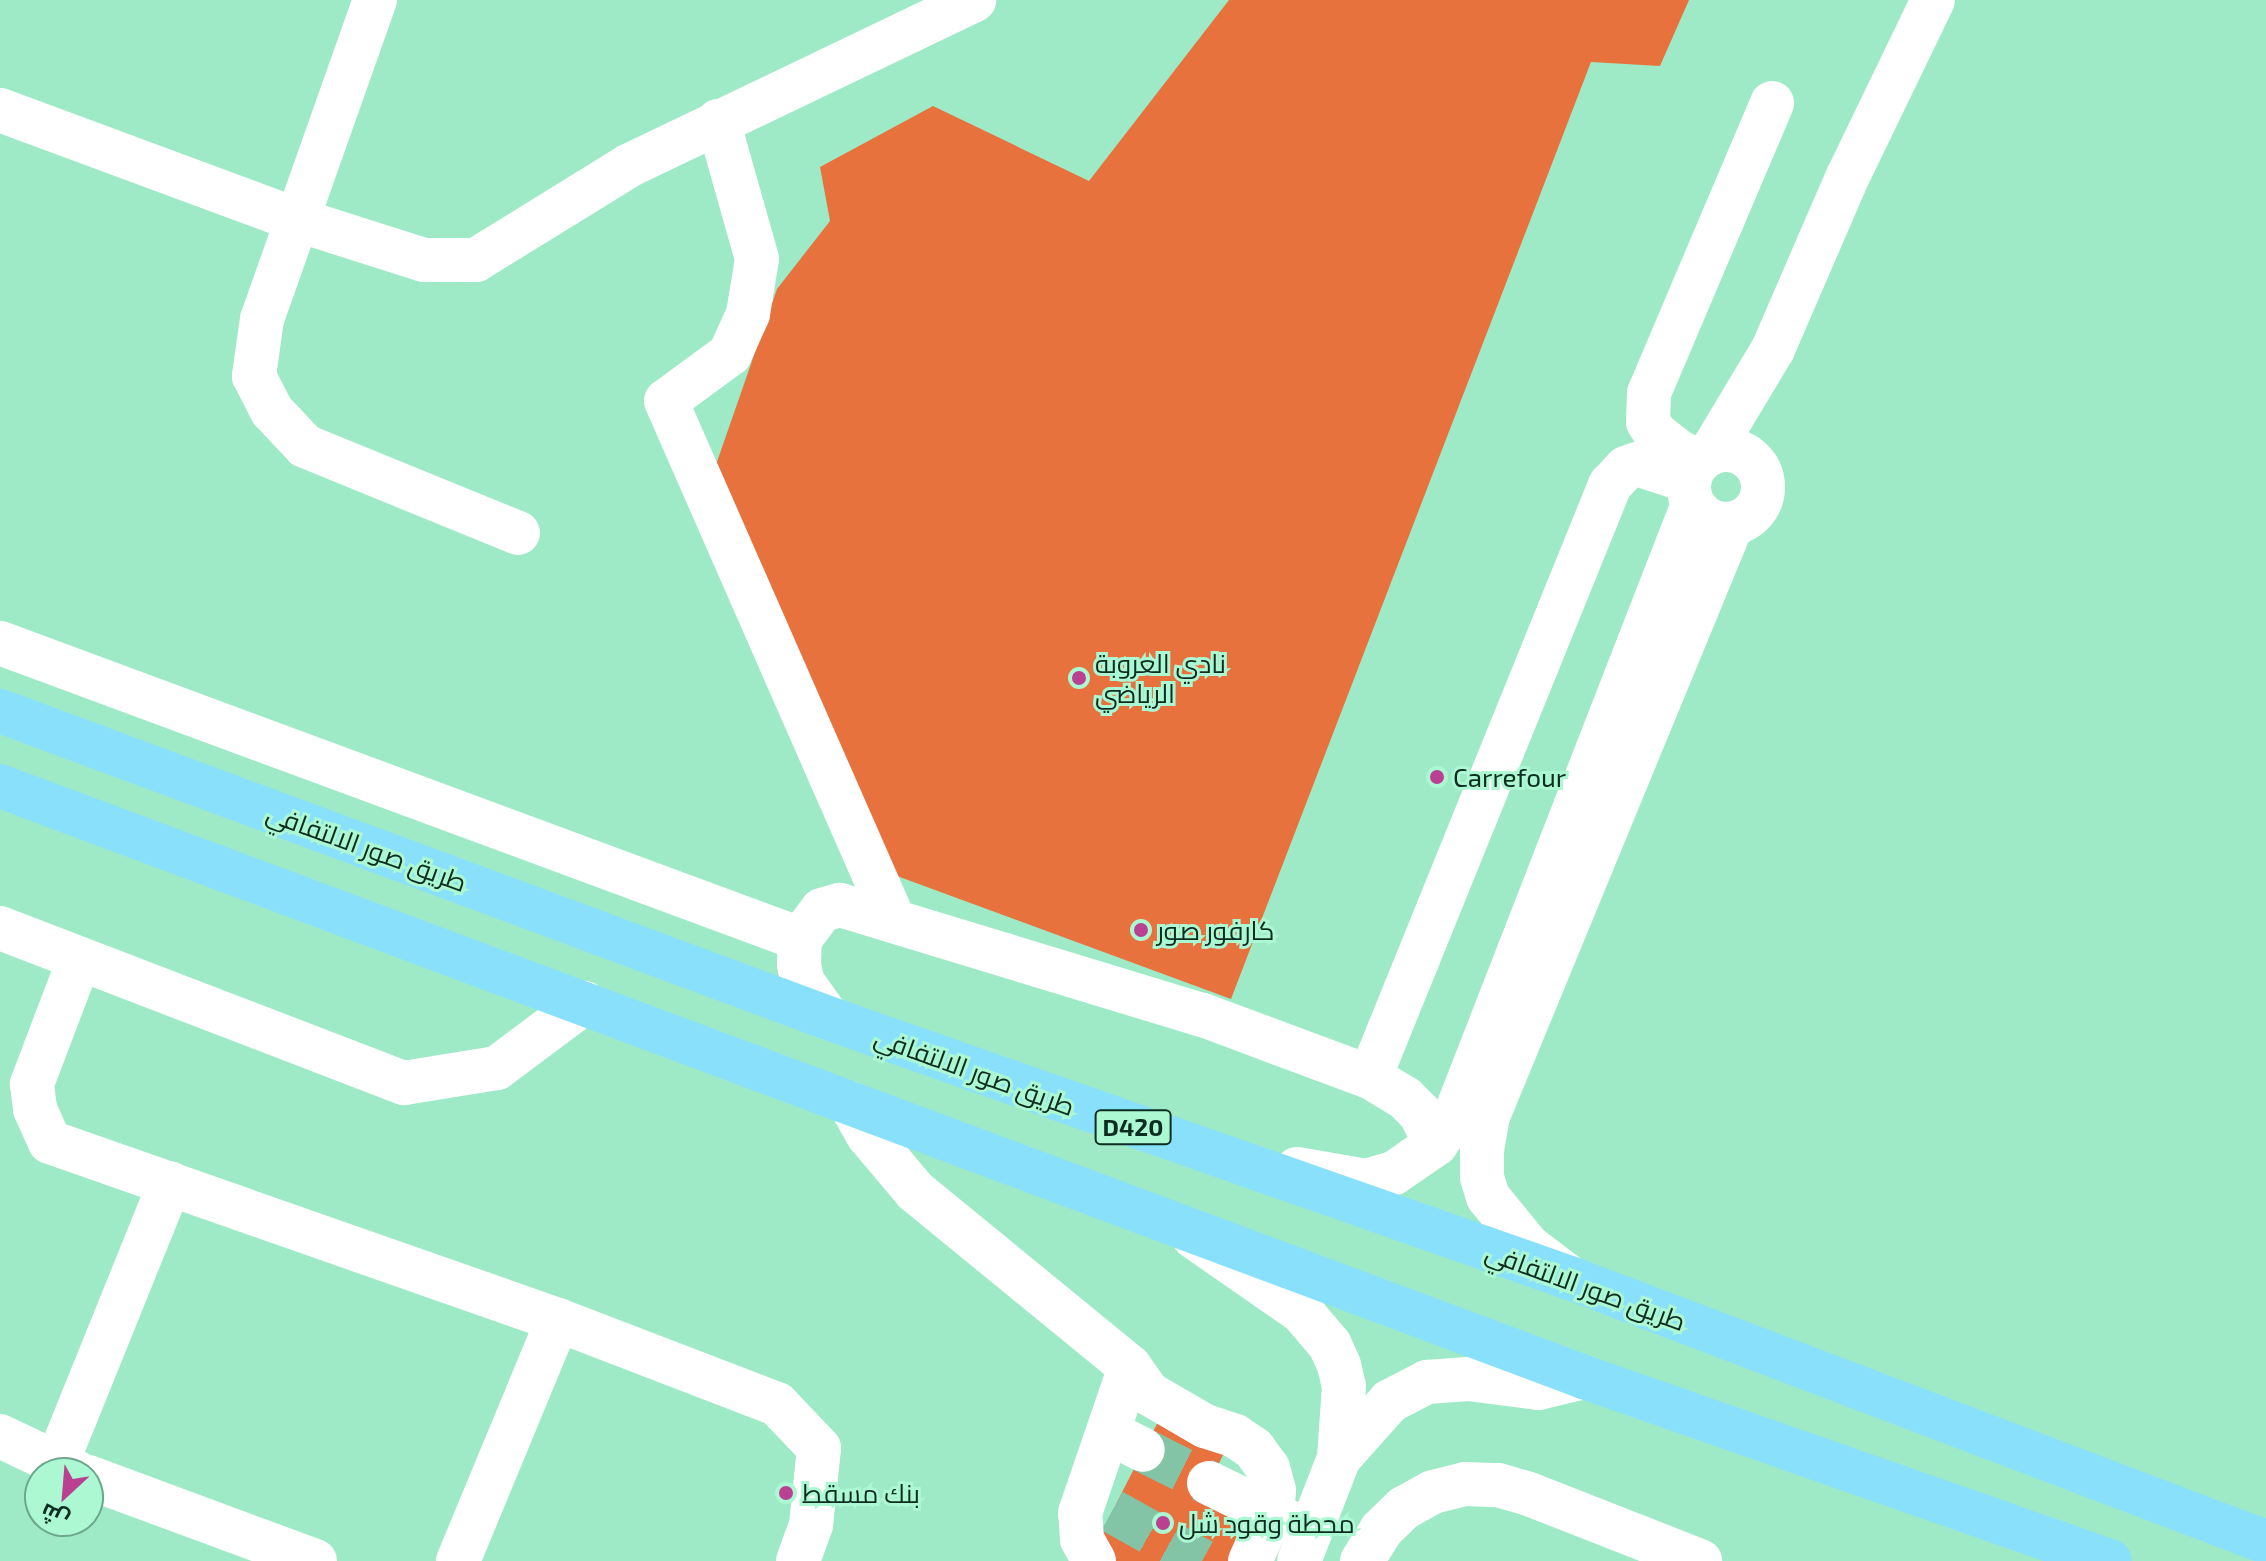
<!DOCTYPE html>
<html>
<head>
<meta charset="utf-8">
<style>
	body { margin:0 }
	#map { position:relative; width:2266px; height:1561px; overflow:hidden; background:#9feac6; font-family:"Exo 2",Cairo,sans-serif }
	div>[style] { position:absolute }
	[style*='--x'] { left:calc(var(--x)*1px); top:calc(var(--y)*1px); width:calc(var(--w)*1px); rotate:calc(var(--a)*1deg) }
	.building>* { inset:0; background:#e7723d }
	.minor-tunnel>* { height:44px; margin-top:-22px; transform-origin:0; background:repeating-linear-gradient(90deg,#82c4a5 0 44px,transparent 0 66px) }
	.minor>* { height:44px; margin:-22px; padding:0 22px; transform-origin:22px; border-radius:22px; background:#fff }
	.minor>.ring { margin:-22px; padding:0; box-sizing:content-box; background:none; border:44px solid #fff; border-radius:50% }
	.major>* { height:44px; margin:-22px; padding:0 22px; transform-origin:22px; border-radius:22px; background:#88e0fa }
	.dots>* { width:22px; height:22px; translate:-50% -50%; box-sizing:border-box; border:4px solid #acf8d3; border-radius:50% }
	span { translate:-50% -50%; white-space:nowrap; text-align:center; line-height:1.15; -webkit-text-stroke:6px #acf8d3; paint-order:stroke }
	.shield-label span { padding:2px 6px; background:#acf8d3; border:2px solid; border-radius:6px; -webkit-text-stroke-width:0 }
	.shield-label { font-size:24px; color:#0d2d20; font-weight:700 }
	.poi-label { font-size:26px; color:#0d2d20 }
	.left { translate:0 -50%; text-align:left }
	.street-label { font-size:26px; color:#0d2d20 }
	.north { position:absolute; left:24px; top:1457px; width:80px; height:80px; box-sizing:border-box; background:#acf8d3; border:2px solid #6ca78b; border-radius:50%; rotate:206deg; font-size:22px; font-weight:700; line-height:32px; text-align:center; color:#0d2d20 }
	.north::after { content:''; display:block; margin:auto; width:28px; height:36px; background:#ba4092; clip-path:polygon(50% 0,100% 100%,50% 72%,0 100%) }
</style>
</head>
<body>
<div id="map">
	<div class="building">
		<i style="clip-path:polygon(1229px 0,1689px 0,1660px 66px,1591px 62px,1231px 999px,897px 876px,711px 479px,777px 289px,830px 221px,820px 167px,933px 106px,1089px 181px)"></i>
		<i style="clip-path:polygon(1160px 1418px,1225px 1451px,1200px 1502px,1257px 1532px,1242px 1561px,1112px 1561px,1092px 1551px)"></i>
	</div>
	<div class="minor-tunnel">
		<i style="--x:1143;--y:1450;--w:74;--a:26.6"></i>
		<i style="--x:1112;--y:1511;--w:103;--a:29.1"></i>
	</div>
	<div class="minor">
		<i style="--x:375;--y:0;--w:338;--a:109.5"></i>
		<i style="--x:262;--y:319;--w:58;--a:98"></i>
		<i style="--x:254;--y:376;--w:39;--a:63"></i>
		<i style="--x:272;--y:411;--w:48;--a:46.7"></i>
		<i style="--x:305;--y:446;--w:230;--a:22.2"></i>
		<i style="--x:0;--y:110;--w:318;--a:20.3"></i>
		<i style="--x:298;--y:220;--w:132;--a:17.6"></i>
		<i style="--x:424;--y:260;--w:52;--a:0"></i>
		<i style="--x:476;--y:260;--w:179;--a:-31.7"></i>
		<i style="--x:628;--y:166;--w:384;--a:-25.6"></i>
		<i style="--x:718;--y:121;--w:143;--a:74.2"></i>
		<i style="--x:757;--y:259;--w:56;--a:99.3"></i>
		<i style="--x:748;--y:314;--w:44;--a:114.2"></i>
		<i style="--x:730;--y:354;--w:79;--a:143.7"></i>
		<i style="--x:666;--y:401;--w:568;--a:66.32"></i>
		<i class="ring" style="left:1689px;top:450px;width:30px;height:30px"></i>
		<i style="--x:1710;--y:454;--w:122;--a:-59"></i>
		<i style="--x:1773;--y:349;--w:189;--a:-66.6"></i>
		<i style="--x:1848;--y:176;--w:195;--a:-64.2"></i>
		<i style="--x:1700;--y:461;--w:24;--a:-156"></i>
		<i style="--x:1678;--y:451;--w:29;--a:-142"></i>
		<i style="--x:1655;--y:433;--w:13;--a:-122"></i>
		<i style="--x:1648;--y:422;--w:29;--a:-88"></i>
		<i style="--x:1649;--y:393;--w:315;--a:-67"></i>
		<i style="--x:0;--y:643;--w:853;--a:20.3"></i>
		<i style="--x:0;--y:928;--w:433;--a:21"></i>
		<i style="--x:404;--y:1083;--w:94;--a:-9.2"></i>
		<i style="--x:497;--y:1068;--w:109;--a:-36.8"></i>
		<i style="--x:79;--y:960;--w:133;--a:110.8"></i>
		<i style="--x:32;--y:1084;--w:25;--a:83"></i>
		<i style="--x:35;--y:1109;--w:36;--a:66"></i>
		<i style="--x:50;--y:1142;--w:538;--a:19.31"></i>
		<i style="--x:558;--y:1320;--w:235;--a:21"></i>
		<i style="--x:777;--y:1404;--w:61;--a:46.3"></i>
		<i style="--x:819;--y:1448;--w:77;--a:95.9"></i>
		<i style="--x:811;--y:1525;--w:38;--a:110"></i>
		<i style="--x:828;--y:1018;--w:45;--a:-125.1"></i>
		<i style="--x:802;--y:981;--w:17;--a:-100"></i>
		<i style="--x:799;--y:964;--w:25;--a:-88"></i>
		<i style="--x:800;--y:939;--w:36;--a:-53"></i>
		<i style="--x:822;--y:910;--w:19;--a:-16"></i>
		<i style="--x:840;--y:905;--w:379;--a:16.9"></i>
		<i style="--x:1203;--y:1015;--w:178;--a:20.4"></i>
		<i style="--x:1370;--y:1077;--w:41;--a:31"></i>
		<i style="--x:1405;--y:1098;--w:21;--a:45"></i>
		<i style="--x:1420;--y:1113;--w:35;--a:63"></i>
		<i style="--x:1370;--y:1077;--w:639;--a:-67.93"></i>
		<i style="--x:1610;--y:485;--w:23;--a:-47"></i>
		<i style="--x:1626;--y:468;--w:12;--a:-20"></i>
		<i style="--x:1637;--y:464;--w:55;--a:18.1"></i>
		<i style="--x:850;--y:1103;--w:37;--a:61"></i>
		<i style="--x:868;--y:1135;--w:73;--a:50"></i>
		<i style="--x:915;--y:1191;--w:278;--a:39.3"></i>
		<i style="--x:1130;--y:1367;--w:32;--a:55"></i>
		<i style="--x:1148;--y:1393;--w:66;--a:30.1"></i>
		<i style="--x:1205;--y:1426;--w:32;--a:18"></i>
		<i style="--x:1235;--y:1436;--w:23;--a:34"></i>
		<i style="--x:1254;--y:1449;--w:24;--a:54"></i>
		<i style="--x:1268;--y:1468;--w:23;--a:75"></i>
		<i style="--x:1274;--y:1490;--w:23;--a:95"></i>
		<i style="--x:1272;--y:1513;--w:53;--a:114.6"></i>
		<i style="--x:1297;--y:1169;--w:70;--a:9.9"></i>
		<i style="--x:1366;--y:1181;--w:29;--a:-16"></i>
		<i style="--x:1394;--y:1173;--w:51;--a:-34.6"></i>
		<i style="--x:1436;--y:1144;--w:32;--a:-55"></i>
		<i style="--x:1454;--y:1118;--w:659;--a:-68.73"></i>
		<i style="--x:1194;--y:1237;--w:131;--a:34.8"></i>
		<i style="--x:1302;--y:1312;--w:43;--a:49.7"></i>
		<i style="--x:1330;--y:1345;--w:22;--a:66"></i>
		<i style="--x:1339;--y:1365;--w:22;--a:77"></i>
		<i style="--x:1344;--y:1386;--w:72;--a:94"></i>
		<i style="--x:1339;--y:1458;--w:110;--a:111.2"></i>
		<i style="--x:1565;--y:1274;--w:46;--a:-142.9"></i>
		<i style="--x:1528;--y:1246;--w:63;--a:-129.2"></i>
		<i style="--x:1488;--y:1197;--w:21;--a:-107"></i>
		<i style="--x:1482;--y:1177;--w:27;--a:-90"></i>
		<i style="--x:1482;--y:1150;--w:35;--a:-80"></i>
		<i style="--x:1488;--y:1116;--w:640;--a:-67.6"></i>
		<i style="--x:1108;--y:1432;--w:39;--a:27"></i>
		<i style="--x:0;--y:1436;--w:86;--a:25.4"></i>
		<i style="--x:1339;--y:1458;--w:76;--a:-48.2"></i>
		<i style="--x:1390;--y:1401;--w:42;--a:-27.2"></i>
		<i style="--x:1427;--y:1382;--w:41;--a:-4.2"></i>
		<i style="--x:1468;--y:1379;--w:71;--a:7.3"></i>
		<i style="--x:1538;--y:1388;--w:47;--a:-13.4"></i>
		<i style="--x:56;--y:1465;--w:304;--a:-68"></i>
		<i style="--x:88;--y:1477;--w:242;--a:20.3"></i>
		<i style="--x:1209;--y:1483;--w:98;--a:26"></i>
		<i style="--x:458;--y:1561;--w:261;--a:-67.5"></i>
		<i style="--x:1094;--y:1561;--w:25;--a:-119"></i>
		<i style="--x:1082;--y:1539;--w:26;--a:-94"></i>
		<i style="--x:1080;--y:1513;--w:154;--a:-71.1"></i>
		<i style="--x:1362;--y:1561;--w:36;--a:-58"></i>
		<i style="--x:1381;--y:1530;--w:32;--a:-44"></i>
		<i style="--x:1404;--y:1508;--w:33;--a:-29"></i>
		<i style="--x:1433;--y:1492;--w:33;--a:-14"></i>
		<i style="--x:1465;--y:1484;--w:33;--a:2"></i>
		<i style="--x:1498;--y:1485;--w:32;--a:16"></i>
		<i style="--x:1529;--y:1494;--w:184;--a:21.4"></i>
	</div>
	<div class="major">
		<i style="--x:0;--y:711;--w:883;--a:20.34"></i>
		<i style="--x:828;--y:1018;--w:786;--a:19.31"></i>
		<i style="--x:1570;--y:1278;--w:744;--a:20.77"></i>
		<i style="--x:0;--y:786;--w:1691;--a:20.46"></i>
		<i style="--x:1584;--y:1377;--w:557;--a:19.28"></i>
	</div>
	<div class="dots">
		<i style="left:1079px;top:678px;background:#ba4092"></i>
		<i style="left:1437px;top:777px;background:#ba4092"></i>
		<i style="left:1141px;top:930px;background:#ba4092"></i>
		<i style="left:786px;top:1493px;background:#ba4092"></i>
		<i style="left:1163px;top:1523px;background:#ba4092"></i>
	</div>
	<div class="shield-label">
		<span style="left:1133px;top:1127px">D420</span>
	</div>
	<div class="poi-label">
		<span class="left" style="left:1095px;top:678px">نادي العروبة<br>الرياضي</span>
		<span class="left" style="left:1453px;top:777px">Carrefour</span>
		<span class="left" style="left:1157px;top:930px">كارفور صور</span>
		<span class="left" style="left:802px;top:1493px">بنك مسقط</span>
		<span class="left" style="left:1179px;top:1523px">محطة وقود شل</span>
	</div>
	<div class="street-label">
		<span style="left:367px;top:847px;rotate:20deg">طريق صور الالتفافي</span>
		<span style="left:975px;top:1071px;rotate:20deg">طريق صور الالتفافي</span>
		<span style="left:1586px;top:1286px;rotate:20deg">طريق صور الالتفافي</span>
	</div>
	<div class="north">ش</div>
</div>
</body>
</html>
